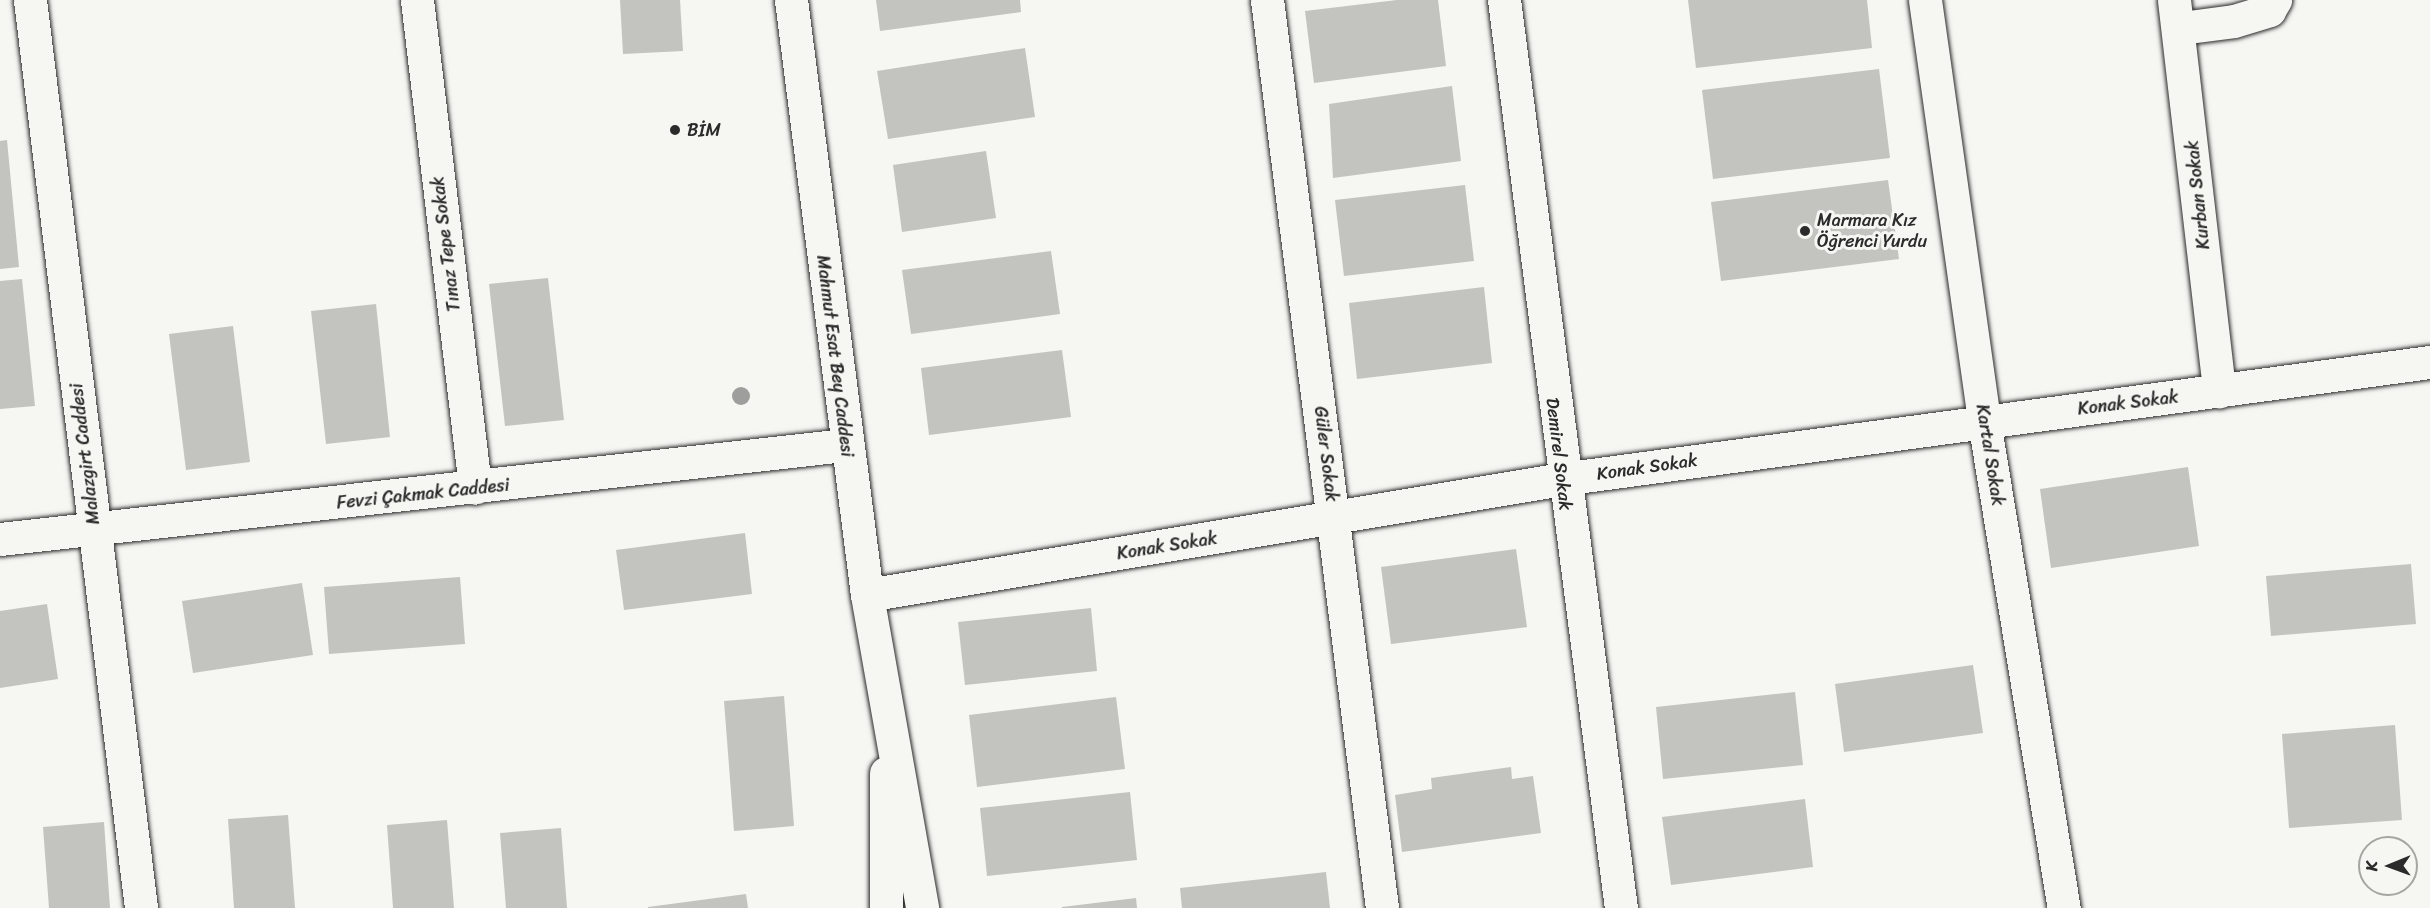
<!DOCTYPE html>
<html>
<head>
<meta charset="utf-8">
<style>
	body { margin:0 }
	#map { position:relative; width:2430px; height:908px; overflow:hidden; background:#f6f6f2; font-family:Sriracha,sans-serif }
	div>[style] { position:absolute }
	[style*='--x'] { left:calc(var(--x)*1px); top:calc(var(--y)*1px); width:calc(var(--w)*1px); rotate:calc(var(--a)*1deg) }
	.building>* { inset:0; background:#c3c3c0 }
	.roads { filter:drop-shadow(0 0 2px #2b2b2b) drop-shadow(0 0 2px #2b2b2b) }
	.minor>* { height:33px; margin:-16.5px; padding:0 16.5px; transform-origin:16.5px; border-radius:16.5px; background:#f6f6f2 }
	.major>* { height:33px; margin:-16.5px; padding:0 16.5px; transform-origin:16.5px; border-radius:16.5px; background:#f6f6f2 }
	.trees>* { width:18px; height:18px; margin:-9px; border-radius:50%; background:#9e9e9c }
	.dots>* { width:16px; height:16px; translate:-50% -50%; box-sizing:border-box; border:3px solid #f6f6f2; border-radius:50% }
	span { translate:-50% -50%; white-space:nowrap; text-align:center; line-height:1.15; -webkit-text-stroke:6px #f6f6f2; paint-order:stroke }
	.poi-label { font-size:18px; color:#2b2b2b }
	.left { translate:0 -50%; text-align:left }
	.street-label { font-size:18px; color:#2b2b2b }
	.north { position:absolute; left:2358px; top:836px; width:60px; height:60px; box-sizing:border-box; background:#f6f6f2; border:2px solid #a5a5a2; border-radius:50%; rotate:269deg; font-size:16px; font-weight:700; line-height:24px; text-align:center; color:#2b2b2b }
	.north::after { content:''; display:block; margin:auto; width:21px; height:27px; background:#2b2b2b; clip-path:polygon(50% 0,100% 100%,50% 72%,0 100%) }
</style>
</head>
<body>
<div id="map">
	<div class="building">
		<i style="clip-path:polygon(620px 0,680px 0,683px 51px,623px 54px)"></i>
		<i style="clip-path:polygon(876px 0,1020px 0,1021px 12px,880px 31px)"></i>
		<i style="clip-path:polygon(1397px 0,1438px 0,1446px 66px,1314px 83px,1305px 11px)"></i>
		<i style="clip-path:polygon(1688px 0,1867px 0,1872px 48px,1696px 68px)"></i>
		<i style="clip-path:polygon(1025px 48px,1035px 117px,888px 139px,877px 71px)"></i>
		<i style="clip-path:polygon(1879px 69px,1890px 158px,1713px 179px,1702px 90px)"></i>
		<i style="clip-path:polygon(1452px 86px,1461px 161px,1333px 178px,1329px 104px)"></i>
		<i style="clip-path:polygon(7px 140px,19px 267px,0 269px,0 141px)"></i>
		<i style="clip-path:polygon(986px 151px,996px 218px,902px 232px,893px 165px)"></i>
		<i style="clip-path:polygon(1888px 180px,1899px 259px,1721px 281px,1711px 202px)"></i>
		<i style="clip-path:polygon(1465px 185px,1474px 261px,1344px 276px,1335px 200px)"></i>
		<i style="clip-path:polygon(1051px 251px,1060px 314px,911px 334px,902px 270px)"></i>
		<i style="clip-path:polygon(548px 278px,564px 420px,505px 426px,489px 284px)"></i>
		<i style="clip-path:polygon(22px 279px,35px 406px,0 409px,0 281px)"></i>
		<i style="clip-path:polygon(1484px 287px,1492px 363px,1357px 379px,1349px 303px)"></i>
		<i style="clip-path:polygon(376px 304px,390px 437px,326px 444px,311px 311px)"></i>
		<i style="clip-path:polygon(233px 326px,250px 462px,186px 470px,169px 334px)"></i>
		<i style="clip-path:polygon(1062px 350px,1071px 417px,929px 435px,921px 368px)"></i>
		<i style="clip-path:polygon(2188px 467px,2199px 546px,2051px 568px,2040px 489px)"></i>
		<i style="clip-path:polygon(745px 533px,752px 594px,624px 610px,616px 550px)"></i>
		<i style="clip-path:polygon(1516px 549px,1527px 627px,1391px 644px,1381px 567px)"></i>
		<i style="clip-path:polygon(2411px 564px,2416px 624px,2271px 636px,2266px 576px)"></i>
		<i style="clip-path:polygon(460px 577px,465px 644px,329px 654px,324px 587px)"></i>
		<i style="clip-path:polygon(302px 583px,313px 655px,193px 673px,182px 601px)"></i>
		<i style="clip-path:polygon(47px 604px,58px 679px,0 688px,0 611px)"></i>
		<i style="clip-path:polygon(1091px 608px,1097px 671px,965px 685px,958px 622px)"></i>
		<i style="clip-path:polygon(1973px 665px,1983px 733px,1844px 752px,1835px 684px)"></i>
		<i style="clip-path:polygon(1795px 692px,1803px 765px,1663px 779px,1656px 707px)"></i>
		<i style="clip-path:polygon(784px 696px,794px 826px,734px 831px,724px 701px)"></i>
		<i style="clip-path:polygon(1116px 697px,1125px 769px,977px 787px,969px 715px)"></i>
		<i style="clip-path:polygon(2395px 725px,2402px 820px,2289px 828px,2282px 734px)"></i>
		<i style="clip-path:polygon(1511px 767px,1512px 779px,1533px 776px,1541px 833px,1402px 852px,1395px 795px,1432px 789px,1431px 778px)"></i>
		<i style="clip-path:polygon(1130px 792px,1137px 860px,987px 876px,980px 808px)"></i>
		<i style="clip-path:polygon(1805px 799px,1813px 867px,1671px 885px,1662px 817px)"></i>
		<i style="clip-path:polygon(288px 815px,295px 908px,234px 908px,228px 819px)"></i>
		<i style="clip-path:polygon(447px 820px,454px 908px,393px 908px,387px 825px)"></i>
		<i style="clip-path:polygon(104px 822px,110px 908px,49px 908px,43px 827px)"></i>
		<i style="clip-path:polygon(561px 828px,567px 908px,506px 908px,500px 833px)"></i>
		<i style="clip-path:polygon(1326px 872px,1330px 908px,1182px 908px,1180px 888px)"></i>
		<i style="clip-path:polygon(746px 894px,748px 908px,648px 908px,648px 907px)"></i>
		<i style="clip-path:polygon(1136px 898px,1137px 908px,1062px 908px,1062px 907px)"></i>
	</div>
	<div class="roads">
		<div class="minor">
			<i style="--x:30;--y:0;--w:915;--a:83.03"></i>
			<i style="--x:417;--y:0;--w:491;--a:83.2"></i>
			<i style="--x:1267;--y:0;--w:915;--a:82.78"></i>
			<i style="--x:1504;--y:0;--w:916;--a:82.66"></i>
			<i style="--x:1925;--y:0;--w:425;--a:82"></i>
			<i style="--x:1984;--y:421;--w:494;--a:80.7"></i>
			<i style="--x:2174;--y:0;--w:394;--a:83.4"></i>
			<i style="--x:2181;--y:28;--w:53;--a:-7.5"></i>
			<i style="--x:2234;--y:21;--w:37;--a:-17"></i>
			<i style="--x:2269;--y:10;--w:12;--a:-59"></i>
			<i style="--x:0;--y:539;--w:850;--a:-6.35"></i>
			<i style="--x:867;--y:595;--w:705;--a:-9.48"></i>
			<i style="--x:1562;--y:479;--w:876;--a:-7.68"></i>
		</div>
		<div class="major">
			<i style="--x:791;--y:0;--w:600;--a:82.72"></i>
			<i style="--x:867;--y:595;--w:318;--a:80"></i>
			<i style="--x:886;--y:773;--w:135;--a:90"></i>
		</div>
	</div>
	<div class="trees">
		<i style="left:741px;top:396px"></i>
	</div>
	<div class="dots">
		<i style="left:675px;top:130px;background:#2b2b2b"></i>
		<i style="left:1805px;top:231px;background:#2b2b2b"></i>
	</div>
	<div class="poi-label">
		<span class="left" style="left:687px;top:130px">BİM</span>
		<span class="left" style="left:1817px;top:231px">Marmara Kız<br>Öğrenci Yurdu</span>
	</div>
	<div class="street-label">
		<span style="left:2198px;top:195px;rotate:-96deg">Kurban Sokak</span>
		<span style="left:446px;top:244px;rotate:-97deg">Tınaz Tepe Sokak</span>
		<span style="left:835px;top:356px;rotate:83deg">Mahmut Esat Bey Caddesi</span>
		<span style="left:2128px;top:403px;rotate:-7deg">Konak Sokak</span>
		<span style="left:85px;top:454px;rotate:-97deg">Malazgirt Caddesi</span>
		<span style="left:1326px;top:454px;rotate:83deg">Güler Sokak</span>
		<span style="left:1559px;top:454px;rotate:83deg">Demirel Sokak</span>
		<span style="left:1990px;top:455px;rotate:81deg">Kartal Sokak</span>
		<span style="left:1647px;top:467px;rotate:-8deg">Konak Sokak</span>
		<span style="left:423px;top:494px;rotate:-6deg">Fevzi Çakmak Caddesi</span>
		<span style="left:1167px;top:546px;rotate:-9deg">Konak Sokak</span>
	</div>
	<div class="north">K</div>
</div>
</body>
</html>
